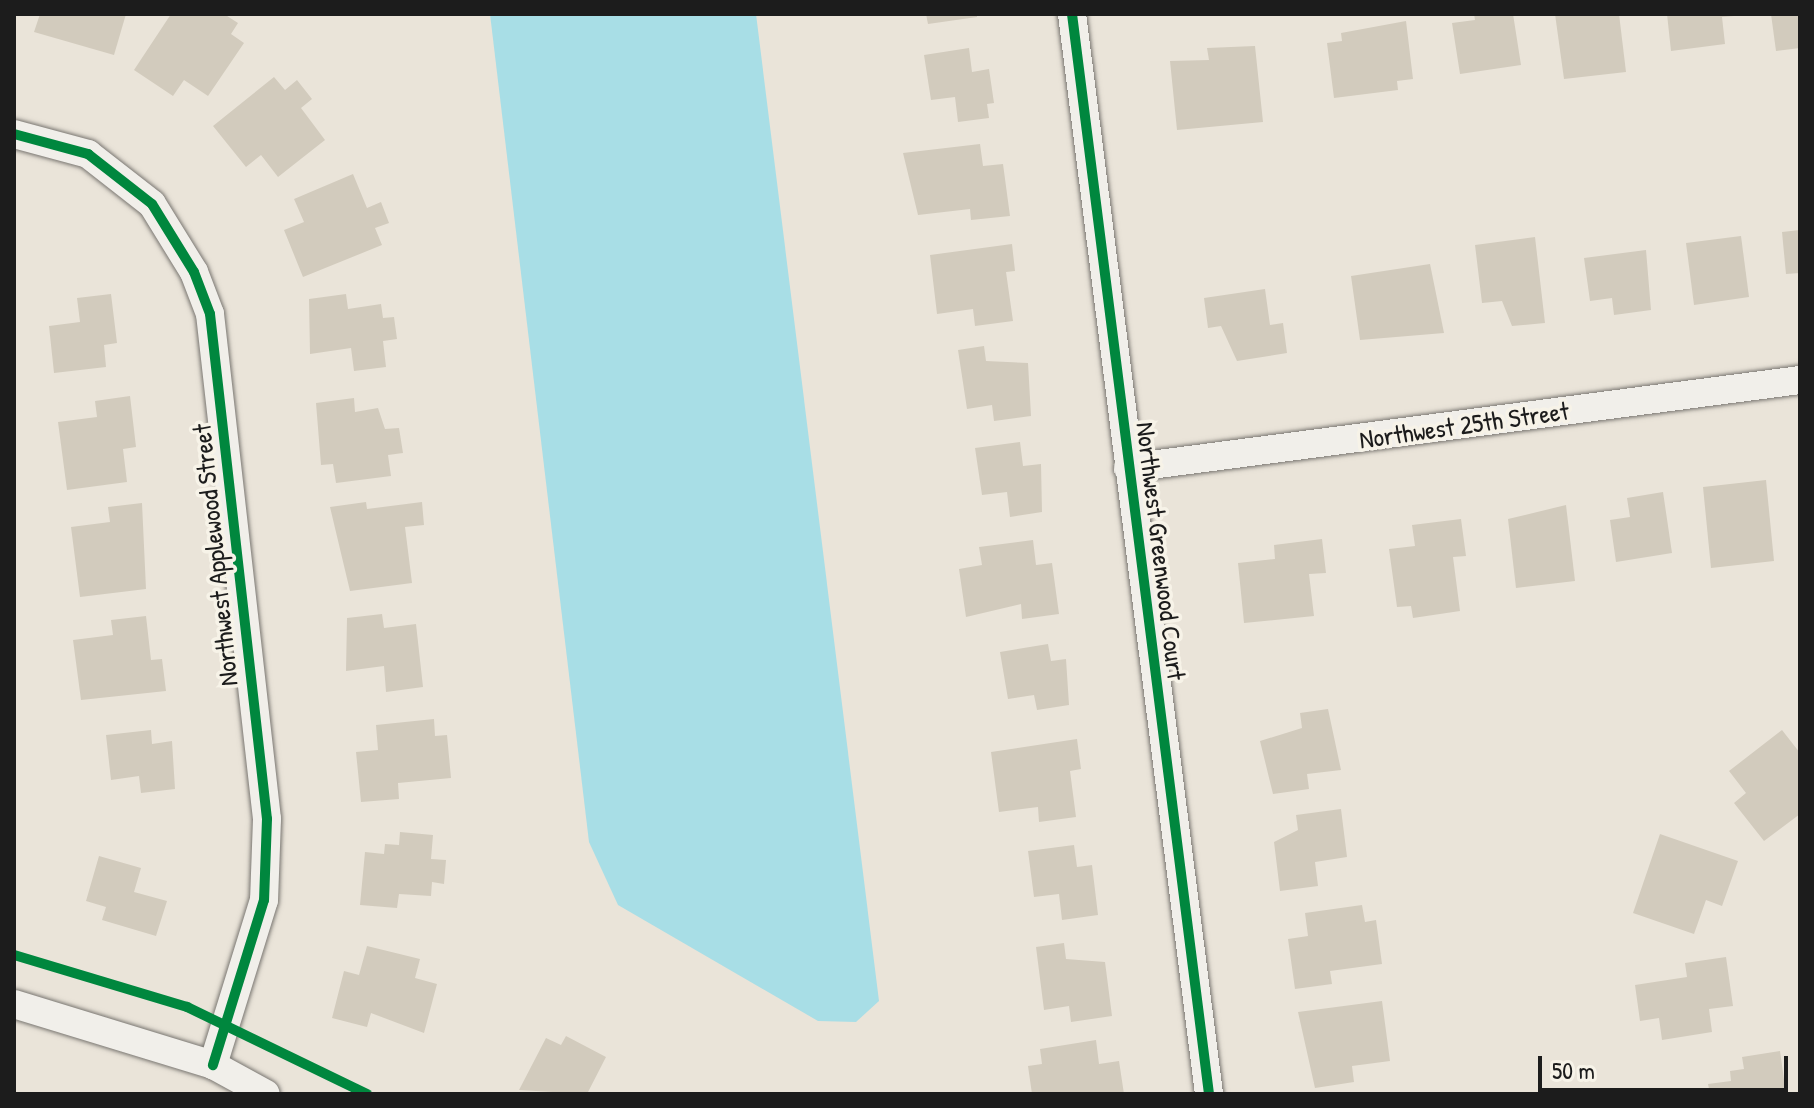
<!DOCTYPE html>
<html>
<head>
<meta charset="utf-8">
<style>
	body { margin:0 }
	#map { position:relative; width:1814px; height:1108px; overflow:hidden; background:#eae4d9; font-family:"Patrick Hand",sans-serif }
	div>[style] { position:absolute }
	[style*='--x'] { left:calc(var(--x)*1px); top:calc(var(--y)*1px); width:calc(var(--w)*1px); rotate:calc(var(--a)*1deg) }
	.water>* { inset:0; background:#a8dee6 }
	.building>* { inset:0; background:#d2cbbd }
	.roads { filter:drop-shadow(0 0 2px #797671) drop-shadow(0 0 2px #797671) }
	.minor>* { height:28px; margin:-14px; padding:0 14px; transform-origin:14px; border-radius:14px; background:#f1efea }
	.cycleway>* { height:10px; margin:-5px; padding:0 5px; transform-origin:5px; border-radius:5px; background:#00873e }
	span { translate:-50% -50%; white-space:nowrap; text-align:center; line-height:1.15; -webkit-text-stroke:7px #f7f3e8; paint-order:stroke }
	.street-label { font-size:26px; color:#1c1c1c }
	.frame { position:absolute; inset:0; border:16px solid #1c1c1c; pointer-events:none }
	.scale { position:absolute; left:1538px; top:1056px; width:250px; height:36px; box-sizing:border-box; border:4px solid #1c1c1c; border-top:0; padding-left:10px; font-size:24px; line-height:28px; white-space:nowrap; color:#1c1c1c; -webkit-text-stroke:6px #f7f3e8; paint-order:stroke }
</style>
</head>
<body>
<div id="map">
	<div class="water">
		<i style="clip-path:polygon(490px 14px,756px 14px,879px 1001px,856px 1022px,818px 1021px,618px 905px,589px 842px)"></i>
	</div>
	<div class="building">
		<i style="clip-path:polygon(40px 14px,126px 14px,114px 55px,34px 32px)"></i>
		<i style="clip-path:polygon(171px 14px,224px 14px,238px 23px,231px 34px,244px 43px,208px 96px,184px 80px,173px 96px,134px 70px)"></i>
		<i style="clip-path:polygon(926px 14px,977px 14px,977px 17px,928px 24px)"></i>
		<i style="clip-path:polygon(1474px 14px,1513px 14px,1521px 65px,1460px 74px,1452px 23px,1475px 20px)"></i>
		<i style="clip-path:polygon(1555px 14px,1619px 14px,1626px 72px,1564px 79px)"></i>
		<i style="clip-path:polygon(1667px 14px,1734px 14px,1734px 16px,1722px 17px,1725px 44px,1671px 51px)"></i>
		<i style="clip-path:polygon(1771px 14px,1800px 14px,1800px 48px,1776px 51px)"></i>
		<i style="clip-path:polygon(1406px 21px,1413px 79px,1397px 81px,1398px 90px,1334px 98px,1327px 43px,1342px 41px,1341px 33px)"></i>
		<i style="clip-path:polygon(1255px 46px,1263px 122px,1177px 130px,1170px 61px,1209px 60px,1207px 48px)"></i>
		<i style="clip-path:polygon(969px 48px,972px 72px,989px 69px,994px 103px,987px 104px,989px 118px,958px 122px,955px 97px,931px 100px,924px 55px)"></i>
		<i style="clip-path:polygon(274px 77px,285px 90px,297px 80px,312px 99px,301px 108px,325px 140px,278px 177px,261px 155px,246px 167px,213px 126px)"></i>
		<i style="clip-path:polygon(980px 144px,983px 166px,1003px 164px,1010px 216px,971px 220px,970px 209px,918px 215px,903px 153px)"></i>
		<i style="clip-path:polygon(353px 174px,367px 208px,381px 202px,389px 223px,375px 228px,382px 245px,303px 277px,284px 230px,304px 222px,294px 199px)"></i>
		<i style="clip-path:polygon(1800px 230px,1800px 273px,1786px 274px,1782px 232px)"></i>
		<i style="clip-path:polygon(1741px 236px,1749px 297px,1694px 305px,1686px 243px)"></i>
		<i style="clip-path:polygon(1535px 237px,1545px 323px,1512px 326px,1502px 301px,1482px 303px,1475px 245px)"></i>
		<i style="clip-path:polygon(1012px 244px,1015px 271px,1006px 272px,1013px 321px,975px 326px,973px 309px,937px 314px,930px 255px)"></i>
		<i style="clip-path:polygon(1646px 250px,1651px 310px,1614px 315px,1612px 298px,1590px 301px,1584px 258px)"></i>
		<i style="clip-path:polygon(1430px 264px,1444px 333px,1360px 340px,1351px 276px)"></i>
		<i style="clip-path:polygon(1265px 289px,1270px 325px,1283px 323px,1287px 353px,1237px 361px,1221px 326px,1208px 328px,1204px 298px)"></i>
		<i style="clip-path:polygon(111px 294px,117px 343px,104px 345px,106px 367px,54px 373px,49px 326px,80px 322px,77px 298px)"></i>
		<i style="clip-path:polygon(346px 294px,348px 309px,381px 304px,383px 318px,394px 317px,397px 339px,383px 341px,386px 367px,354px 371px,351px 348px,310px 354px,309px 299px)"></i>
		<i style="clip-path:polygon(984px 346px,986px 361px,1028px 363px,1031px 416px,994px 421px,992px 405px,967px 409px,958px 350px)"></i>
		<i style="clip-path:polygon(130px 396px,136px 447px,123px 449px,127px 482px,67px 490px,58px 422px,97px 417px,95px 401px)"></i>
		<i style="clip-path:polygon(354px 398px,355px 412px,378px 408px,385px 429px,399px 428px,403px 453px,388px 455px,391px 476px,336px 483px,333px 464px,321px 465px,316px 403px)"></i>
		<i style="clip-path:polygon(1020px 442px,1023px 466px,1041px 464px,1042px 512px,1010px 517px,1007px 492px,982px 495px,975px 448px)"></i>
		<i style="clip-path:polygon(1766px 480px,1774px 561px,1711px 568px,1703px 487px)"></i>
		<i style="clip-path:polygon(1663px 492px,1672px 553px,1616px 562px,1610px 520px,1630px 517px,1627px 498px)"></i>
		<i style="clip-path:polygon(366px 502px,367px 509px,422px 502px,424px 525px,405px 527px,412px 583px,350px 591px,330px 507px)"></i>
		<i style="clip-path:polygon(142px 503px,146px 589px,80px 597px,71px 527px,110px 522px,108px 507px)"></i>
		<i style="clip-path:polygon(1566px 505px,1575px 581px,1516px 588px,1508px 519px)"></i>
		<i style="clip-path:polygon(1461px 519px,1466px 556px,1453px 557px,1460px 611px,1413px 618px,1411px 606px,1397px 607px,1389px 549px,1415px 546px,1412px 525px)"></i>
		<i style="clip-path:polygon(1322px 539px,1326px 573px,1309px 574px,1314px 616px,1244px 623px,1238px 563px,1275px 559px,1274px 545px)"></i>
		<i style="clip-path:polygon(1033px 540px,1036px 565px,1052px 563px,1059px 614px,1022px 619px,1021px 604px,966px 617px,959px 569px,982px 565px,979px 547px)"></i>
		<i style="clip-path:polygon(382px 614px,384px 628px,416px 624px,423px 687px,386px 692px,384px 666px,346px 671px,347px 618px)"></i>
		<i style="clip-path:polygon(146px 616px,151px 660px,162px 659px,166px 691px,81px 700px,73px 640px,113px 635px,111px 620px)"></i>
		<i style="clip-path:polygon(1048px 644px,1051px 661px,1066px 659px,1069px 705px,1037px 710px,1034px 695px,1008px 699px,1000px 652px)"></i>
		<i style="clip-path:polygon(1328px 709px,1341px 770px,1307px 774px,1309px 789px,1273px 794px,1260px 741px,1302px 728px,1300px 713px)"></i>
		<i style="clip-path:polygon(434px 719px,435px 736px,447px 735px,451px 778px,398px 783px,399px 799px,361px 802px,356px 752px,378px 750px,376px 725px)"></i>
		<i style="clip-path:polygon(151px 730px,152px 744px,172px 741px,175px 789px,141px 793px,139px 776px,111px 780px,106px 735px)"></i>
		<i style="clip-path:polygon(1782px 730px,1800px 753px,1800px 814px,1764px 841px,1734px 803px,1746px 793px,1729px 771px)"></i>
		<i style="clip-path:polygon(1077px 739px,1081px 769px,1070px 771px,1076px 817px,1039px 822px,1038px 807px,999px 812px,991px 752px)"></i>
		<i style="clip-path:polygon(1341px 809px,1347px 857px,1315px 862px,1318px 886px,1280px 891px,1274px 842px,1298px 830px,1296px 815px)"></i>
		<i style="clip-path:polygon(400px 832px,433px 835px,431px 859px,446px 860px,444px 884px,432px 882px,431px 896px,399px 894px,397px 908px,360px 905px,365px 852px,384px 854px,385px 844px,399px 845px)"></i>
		<i style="clip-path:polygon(1660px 834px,1738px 861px,1722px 906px,1706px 900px,1694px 934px,1633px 913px)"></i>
		<i style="clip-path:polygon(1074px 845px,1077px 867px,1092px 865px,1098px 915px,1062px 920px,1059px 894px,1034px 897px,1028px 851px)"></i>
		<i style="clip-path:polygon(99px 856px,141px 868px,134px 892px,167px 901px,156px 936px,102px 920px,106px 907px,86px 901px)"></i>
		<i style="clip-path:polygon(1362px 905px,1365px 922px,1376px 920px,1382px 964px,1330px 971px,1332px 984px,1295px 989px,1288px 939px,1308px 936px,1305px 913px)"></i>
		<i style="clip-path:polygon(1064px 943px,1066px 959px,1105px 962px,1112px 1016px,1071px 1022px,1069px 1006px,1044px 1010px,1036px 947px)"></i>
		<i style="clip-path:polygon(367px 946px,420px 959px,415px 978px,437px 984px,424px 1033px,371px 1013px,367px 1027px,332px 1018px,344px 971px,359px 975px)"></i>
		<i style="clip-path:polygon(1726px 957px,1733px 1006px,1709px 1009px,1712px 1032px,1662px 1040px,1659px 1018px,1640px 1021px,1635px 985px,1687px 977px,1685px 963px)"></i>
		<i style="clip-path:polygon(1382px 1001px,1390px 1061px,1352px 1066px,1354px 1082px,1315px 1088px,1298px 1012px)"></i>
		<i style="clip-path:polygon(566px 1036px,606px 1057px,587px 1094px,519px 1090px,546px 1038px,561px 1045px)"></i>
		<i style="clip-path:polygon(1096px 1040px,1099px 1064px,1119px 1061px,1124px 1094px,1032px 1094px,1028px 1066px,1042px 1064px,1040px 1049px)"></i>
		<i style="clip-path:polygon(1780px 1051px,1786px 1094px,1710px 1094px,1708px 1084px,1731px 1081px,1730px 1071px,1744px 1069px,1742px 1057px)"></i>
	</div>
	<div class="roads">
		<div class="minor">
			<i style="--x:1072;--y:14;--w:1089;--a:82.77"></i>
			<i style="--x:14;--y:134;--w:77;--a:15.1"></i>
			<i style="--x:88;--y:154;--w:81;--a:38"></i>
			<i style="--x:152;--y:204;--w:80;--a:58.3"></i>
			<i style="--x:194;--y:272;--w:45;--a:69.1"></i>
			<i style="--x:210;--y:314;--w:508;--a:83.56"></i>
			<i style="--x:267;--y:819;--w:81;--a:92.1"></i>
			<i style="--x:264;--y:900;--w:173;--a:107.2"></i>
			<i style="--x:1128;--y:468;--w:678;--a:-7.46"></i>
			<i style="--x:14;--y:1004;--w:208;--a:17"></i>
			<i style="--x:213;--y:1065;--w:60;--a:28.7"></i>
		</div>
	</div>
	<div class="cycleway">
		<i style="--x:1072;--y:14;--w:1089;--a:82.77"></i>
		<i style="--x:14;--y:134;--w:77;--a:15.1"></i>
		<i style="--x:88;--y:154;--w:81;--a:38"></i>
		<i style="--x:152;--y:204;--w:80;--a:58.3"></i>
		<i style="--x:194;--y:272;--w:45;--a:69.1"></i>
		<i style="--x:210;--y:314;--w:508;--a:83.56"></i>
		<i style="--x:267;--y:819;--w:81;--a:92.1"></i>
		<i style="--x:264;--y:900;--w:173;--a:107.2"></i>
		<i style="--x:14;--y:955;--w:181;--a:16.7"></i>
		<i style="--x:187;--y:1007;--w:200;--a:25.8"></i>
	</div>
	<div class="street-label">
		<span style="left:1464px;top:425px;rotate:-8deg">Northwest 25th Street</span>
		<span style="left:1161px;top:551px;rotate:83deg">Northwest Greenwood Court</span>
		<span style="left:215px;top:555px;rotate:-96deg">Northwest Applewood Street</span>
	</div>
	<div class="frame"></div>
	<div class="scale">50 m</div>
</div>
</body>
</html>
